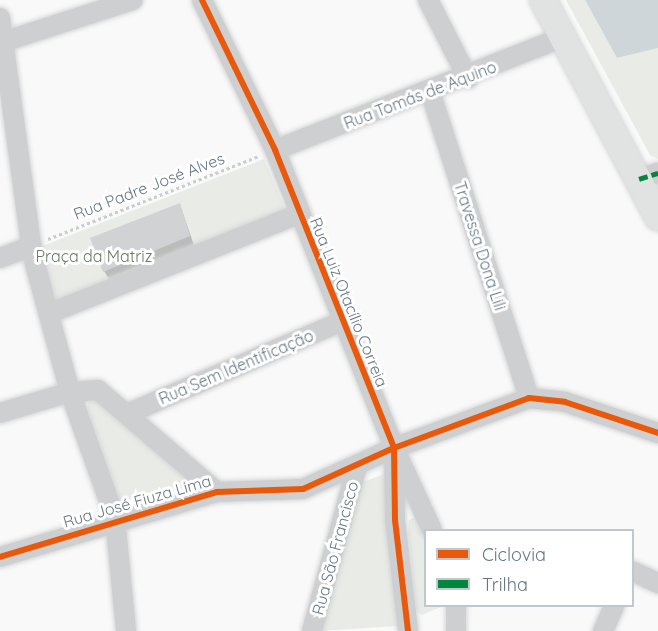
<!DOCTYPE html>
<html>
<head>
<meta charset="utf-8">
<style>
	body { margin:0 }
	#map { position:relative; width:658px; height:631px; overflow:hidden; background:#f9f9f9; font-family:Quicksand,sans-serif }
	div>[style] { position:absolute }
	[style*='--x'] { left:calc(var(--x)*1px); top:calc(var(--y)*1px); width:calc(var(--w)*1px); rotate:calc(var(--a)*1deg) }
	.green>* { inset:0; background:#e8ebe6 }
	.water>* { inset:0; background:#ced6d9 }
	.shadow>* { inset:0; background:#0003 }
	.building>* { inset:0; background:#d0d2d3 }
	.path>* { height:3px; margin-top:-1.5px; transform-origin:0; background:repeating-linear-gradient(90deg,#cbcccd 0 3px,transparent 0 6px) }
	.roads { filter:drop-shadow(0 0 2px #d5d6d7) drop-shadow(0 0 2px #d5d6d7) }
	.minor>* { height:20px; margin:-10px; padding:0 10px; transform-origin:10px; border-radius:10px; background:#cecfd0 }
	.major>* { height:26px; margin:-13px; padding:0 13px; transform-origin:13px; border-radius:13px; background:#e1e2e2 }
	.quiet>* { height:4.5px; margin-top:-2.25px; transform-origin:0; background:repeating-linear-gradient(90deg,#00873e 0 9px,transparent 0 13.5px) }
	.cycleway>* { height:6px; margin:-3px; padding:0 3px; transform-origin:3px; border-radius:3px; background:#e8590c }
	span { translate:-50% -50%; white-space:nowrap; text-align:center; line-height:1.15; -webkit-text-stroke:6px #fff; paint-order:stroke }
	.street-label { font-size:16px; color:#657683 }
	.park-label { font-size:16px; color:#687a64 }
	.legend { position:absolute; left:424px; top:529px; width:210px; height:78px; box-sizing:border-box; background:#fff; border:2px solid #c1c8cd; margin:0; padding:8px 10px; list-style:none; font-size:18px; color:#657683 }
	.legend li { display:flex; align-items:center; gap:12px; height:30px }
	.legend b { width:30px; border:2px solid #c1c8cd }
</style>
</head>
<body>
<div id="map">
	<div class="green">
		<i style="clip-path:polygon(566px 0,585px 0,617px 58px,658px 48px,658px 159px,650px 155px)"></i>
		<i style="clip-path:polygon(264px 159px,285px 209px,55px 300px,40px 247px)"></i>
		<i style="clip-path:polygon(90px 396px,195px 483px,123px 509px,87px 408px)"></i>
		<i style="clip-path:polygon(387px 473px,397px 626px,321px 631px,358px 484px)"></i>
		<i style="clip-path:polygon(415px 517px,425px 533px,426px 606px,443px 606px,422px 615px,416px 611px,408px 533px,409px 520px)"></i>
	</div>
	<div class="water">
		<i style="clip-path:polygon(585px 0,658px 0,658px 48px,617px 58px)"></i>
	</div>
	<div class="shadow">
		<i style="clip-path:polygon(180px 205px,195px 248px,111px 282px,104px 271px)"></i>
	</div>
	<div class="building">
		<i style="clip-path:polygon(180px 203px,190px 236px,103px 272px,90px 238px)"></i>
	</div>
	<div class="path">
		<i style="--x:48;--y:239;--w:227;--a:-21.5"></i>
	</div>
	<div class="roads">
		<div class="minor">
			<i style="--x:202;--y:0;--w:167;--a:64"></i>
			<i style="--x:275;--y:150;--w:321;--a:68.2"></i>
			<i style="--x:394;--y:448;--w:72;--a:89.2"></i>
			<i style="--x:395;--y:520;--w:112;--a:83.3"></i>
			<i style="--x:428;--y:0;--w:88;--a:62.9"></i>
			<i style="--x:0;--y:18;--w:237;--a:82.2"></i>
			<i style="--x:32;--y:253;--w:144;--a:74.7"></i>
			<i style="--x:70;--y:392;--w:134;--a:70.3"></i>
			<i style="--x:115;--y:518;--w:114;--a:84.4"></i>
			<i style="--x:6;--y:41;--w:133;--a:-17.9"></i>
			<i style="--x:431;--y:94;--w:319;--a:72.1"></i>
			<i style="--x:275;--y:150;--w:309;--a:-21.4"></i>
			<i style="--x:639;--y:179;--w:20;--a:-18"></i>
			<i style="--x:0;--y:258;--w:34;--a:-21"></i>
			<i style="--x:50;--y:313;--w:268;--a:-21.7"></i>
			<i style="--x:0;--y:413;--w:73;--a:-16.7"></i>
			<i style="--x:70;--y:392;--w:28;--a:-4"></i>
			<i style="--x:98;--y:390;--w:157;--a:40.6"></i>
			<i style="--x:129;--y:413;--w:233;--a:-23.3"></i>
			<i style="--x:397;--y:454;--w:84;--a:65.3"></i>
			<i style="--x:0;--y:557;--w:227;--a:-16.7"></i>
			<i style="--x:217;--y:492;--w:86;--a:-2"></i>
			<i style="--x:303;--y:489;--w:100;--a:-24.3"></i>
			<i style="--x:394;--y:448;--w:144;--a:-20.3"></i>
			<i style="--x:529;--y:398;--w:36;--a:6"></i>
			<i style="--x:565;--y:402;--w:98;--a:18.4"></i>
			<i style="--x:632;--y:571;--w:29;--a:25"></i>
			<i style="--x:312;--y:631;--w:171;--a:-74.7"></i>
			<i style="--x:456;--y:631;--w:25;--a:-90"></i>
			<i style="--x:603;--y:631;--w:27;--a:-66"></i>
		</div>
		<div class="major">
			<i style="--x:543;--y:0;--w:246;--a:62.1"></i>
		</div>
	</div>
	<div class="quiet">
		<i style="--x:639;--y:179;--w:20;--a:-18"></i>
	</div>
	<div class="cycleway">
		<i style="--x:202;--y:0;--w:167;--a:64"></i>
		<i style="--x:275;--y:150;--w:321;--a:68.2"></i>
		<i style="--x:394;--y:448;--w:72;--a:89.2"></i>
		<i style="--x:395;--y:520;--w:112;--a:83.3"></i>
		<i style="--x:0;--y:557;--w:227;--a:-16.7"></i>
		<i style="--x:217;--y:492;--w:86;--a:-2"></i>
		<i style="--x:303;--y:489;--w:100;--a:-24.3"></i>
		<i style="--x:394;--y:448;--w:144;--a:-20.3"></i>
		<i style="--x:529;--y:398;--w:36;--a:6"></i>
		<i style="--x:565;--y:402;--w:98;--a:18.4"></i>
	</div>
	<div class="street-label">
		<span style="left:420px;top:95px;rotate:-21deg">Rua Tomás de Aquino</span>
		<span style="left:149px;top:186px;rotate:-21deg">Rua Padre José Alves</span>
		<span style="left:480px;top:246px;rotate:72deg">Travessa Dona Lili</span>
		<span style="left:349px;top:302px;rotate:68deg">Rua Luiz Otacílio Correia</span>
		<span style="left:236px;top:367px;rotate:-23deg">Rua Sem Identificação</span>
		<span style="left:137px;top:501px;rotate:-16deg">Rua José Fiuza Lima</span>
		<span style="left:335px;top:548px;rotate:-75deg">Rua São Francisco</span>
	</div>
	<div class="park-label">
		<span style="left:94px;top:256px">Praça da Matriz</span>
	</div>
	<ul class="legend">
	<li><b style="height:8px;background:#e8590c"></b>Ciclovia</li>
	<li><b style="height:8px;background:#00873e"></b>Trilha</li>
	</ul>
</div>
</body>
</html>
